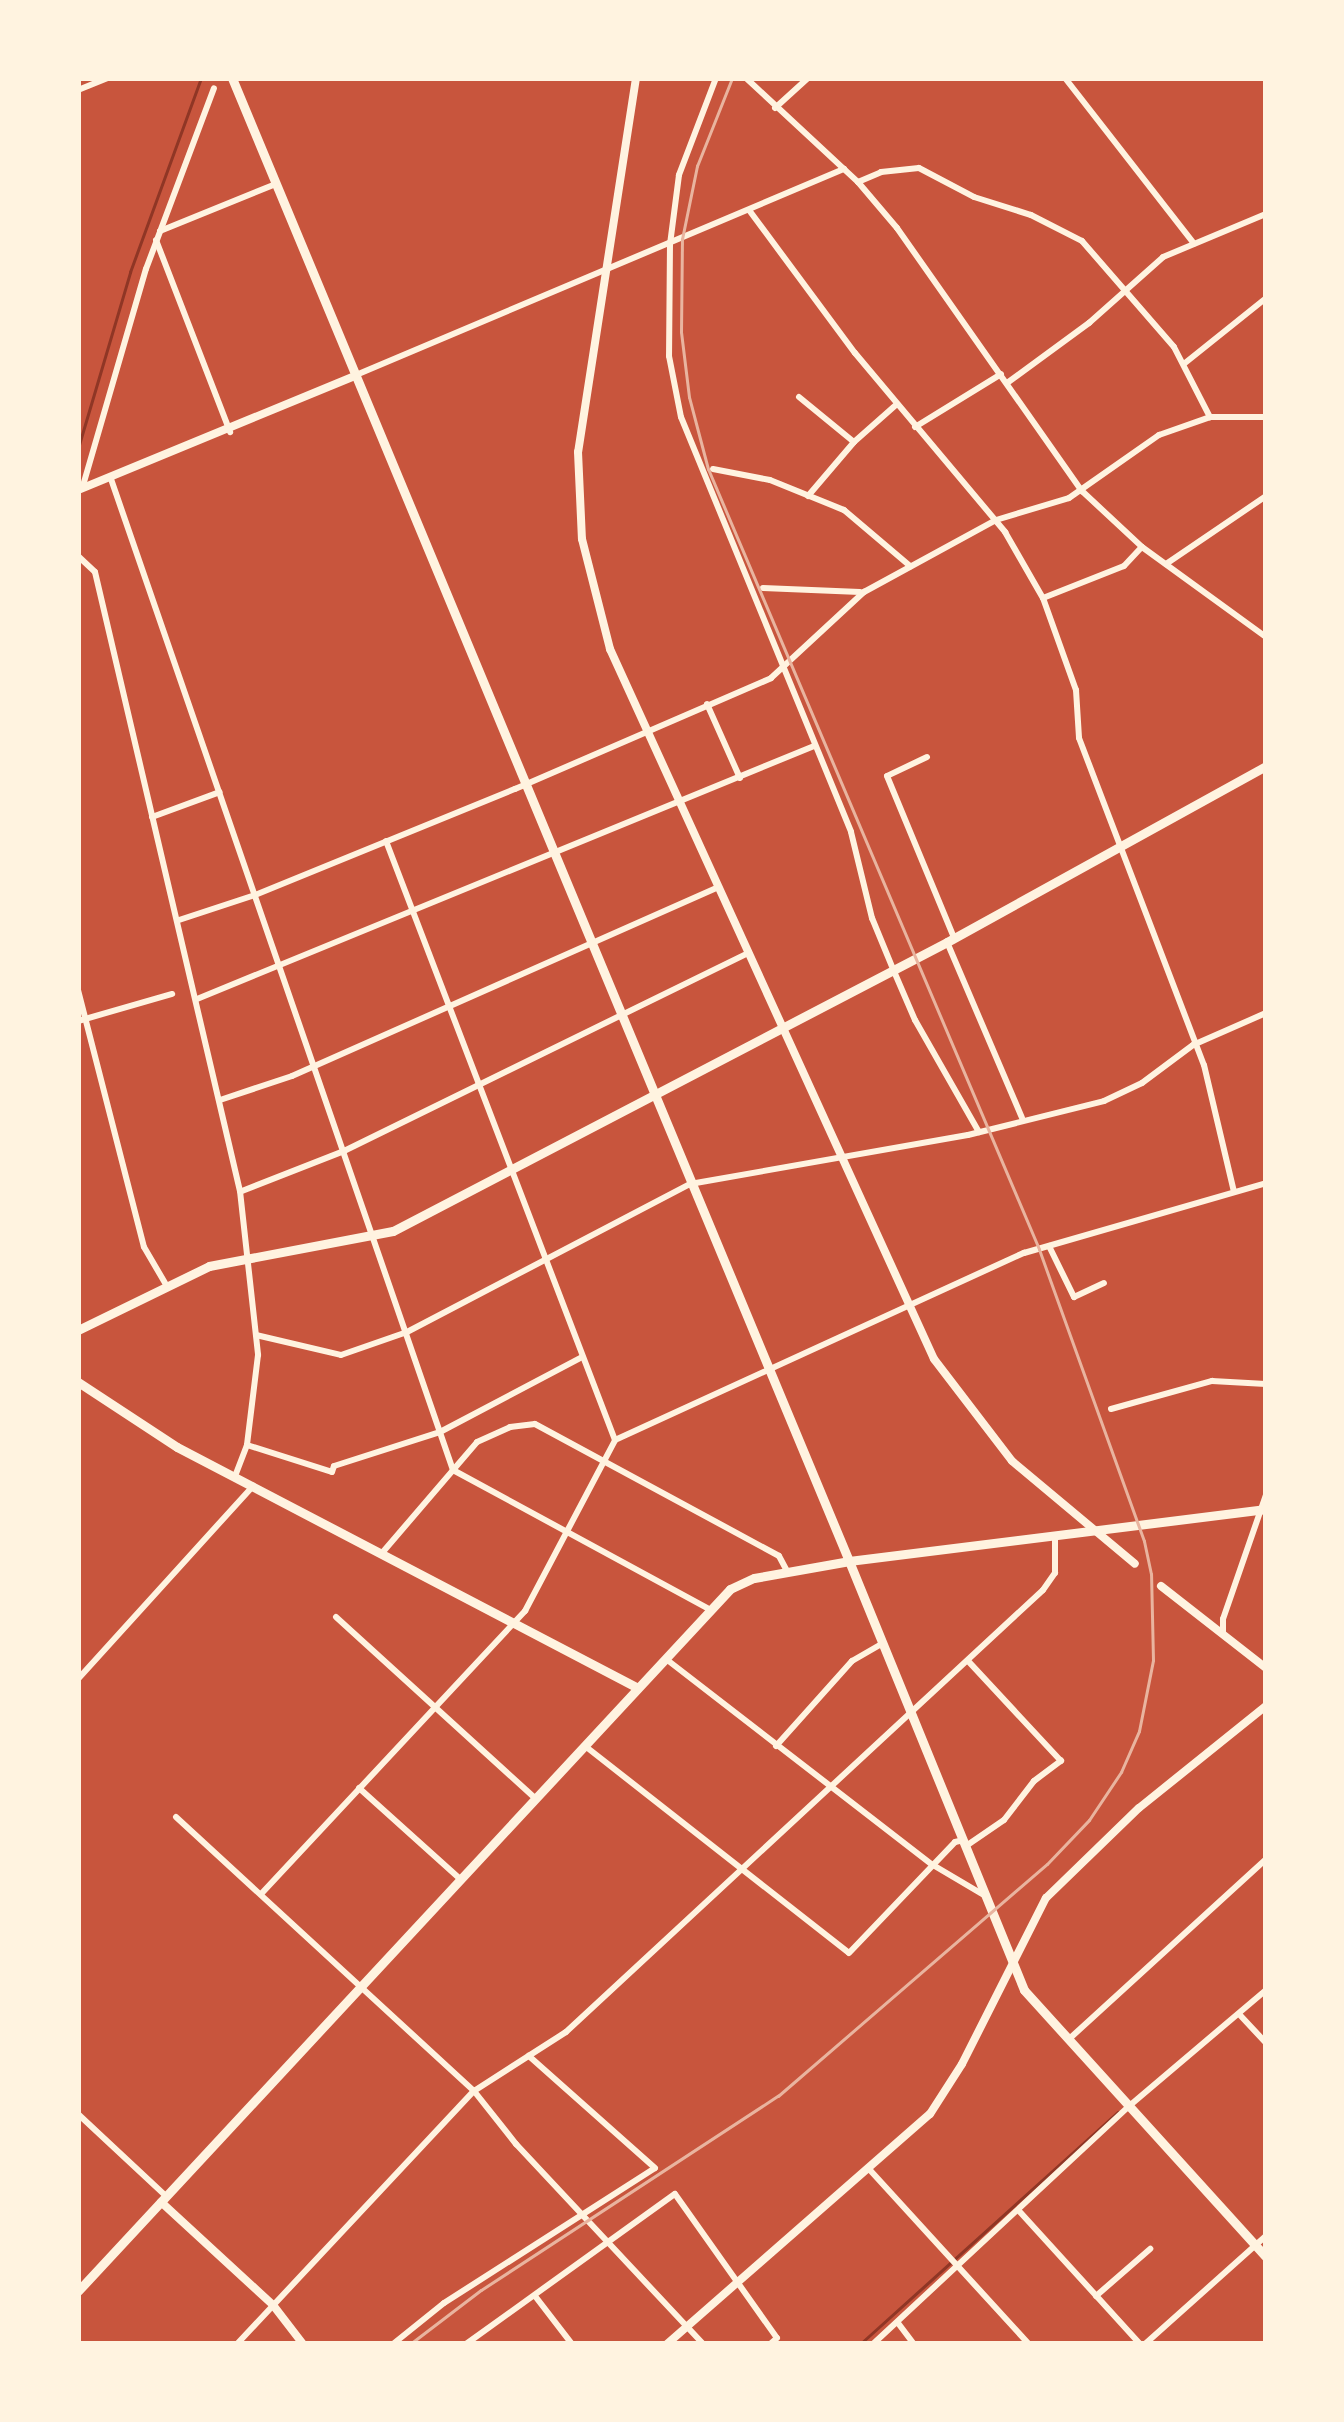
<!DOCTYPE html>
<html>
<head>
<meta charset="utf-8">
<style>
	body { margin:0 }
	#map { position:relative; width:1344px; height:2422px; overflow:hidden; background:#c8553d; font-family:"Titillium Web",sans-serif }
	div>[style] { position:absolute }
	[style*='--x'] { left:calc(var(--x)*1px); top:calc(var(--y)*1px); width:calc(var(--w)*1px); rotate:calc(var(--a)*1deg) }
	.stream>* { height:3px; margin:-1.5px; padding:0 1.5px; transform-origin:1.5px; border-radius:1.5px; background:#8f3625 }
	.minor>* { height:6px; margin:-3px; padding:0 3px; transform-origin:3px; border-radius:3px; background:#fff3e0 }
	.tertiary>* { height:8px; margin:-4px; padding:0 4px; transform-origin:4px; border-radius:4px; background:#fff3e0 }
	.secondary>* { height:9px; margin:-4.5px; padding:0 4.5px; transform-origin:4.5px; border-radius:4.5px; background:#fff3e0 }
	.primary>* { height:9px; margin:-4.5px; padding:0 4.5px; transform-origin:4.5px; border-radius:4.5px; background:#fff3e0 }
	.rail>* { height:3px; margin:-1.5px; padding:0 1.5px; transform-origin:1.5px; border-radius:1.5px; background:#e9b49f }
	span { translate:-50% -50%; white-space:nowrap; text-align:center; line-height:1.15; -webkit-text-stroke:10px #fff3e0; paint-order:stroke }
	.frame { position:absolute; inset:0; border:81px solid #fff3e0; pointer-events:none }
</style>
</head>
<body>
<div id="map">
	<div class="stream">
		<i style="--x:78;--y:448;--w:184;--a:-73.5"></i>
		<i style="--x:130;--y:272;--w:207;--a:-69.9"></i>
		<i style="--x:860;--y:2344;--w:347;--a:-42"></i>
	</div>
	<div class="minor">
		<i style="--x:716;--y:78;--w:104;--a:110.9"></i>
		<i style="--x:679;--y:175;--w:70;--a:97.4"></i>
		<i style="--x:670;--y:244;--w:112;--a:90.5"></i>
		<i style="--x:669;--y:356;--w:62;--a:78.9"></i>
		<i style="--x:681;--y:417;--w:448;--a:67.7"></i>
		<i style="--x:851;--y:832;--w:89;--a:76.3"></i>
		<i style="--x:872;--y:918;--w:55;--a:67.6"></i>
		<i style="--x:893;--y:969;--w:56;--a:66.7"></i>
		<i style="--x:915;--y:1020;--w:129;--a:60.3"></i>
		<i style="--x:746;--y:78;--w:153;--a:42.9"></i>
		<i style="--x:858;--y:182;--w:60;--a:49.7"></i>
		<i style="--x:897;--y:228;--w:322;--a:54.9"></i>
		<i style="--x:1082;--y:491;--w:82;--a:43"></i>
		<i style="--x:1142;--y:547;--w:153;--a:36"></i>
		<i style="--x:1065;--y:78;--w:210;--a:52.1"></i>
		<i style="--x:78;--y:90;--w:32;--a:-22"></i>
		<i style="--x:775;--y:108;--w:45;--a:-42.3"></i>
		<i style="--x:858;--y:182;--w:25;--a:-23"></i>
		<i style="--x:881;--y:172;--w:38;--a:-6"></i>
		<i style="--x:919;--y:168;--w:62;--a:27.8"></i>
		<i style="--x:974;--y:197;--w:60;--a:17.5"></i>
		<i style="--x:1031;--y:215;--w:57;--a:27"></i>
		<i style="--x:1082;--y:241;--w:140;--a:49"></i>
		<i style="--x:1174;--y:347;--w:79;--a:62.8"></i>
		<i style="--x:749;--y:210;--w:178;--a:53.5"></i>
		<i style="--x:855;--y:353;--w:234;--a:50"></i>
		<i style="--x:1005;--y:532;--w:76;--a:60.1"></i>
		<i style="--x:1043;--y:598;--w:98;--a:70.3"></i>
		<i style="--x:1076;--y:690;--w:48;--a:86.4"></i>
		<i style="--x:1079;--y:738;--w:350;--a:69.1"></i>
		<i style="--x:1204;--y:1065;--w:130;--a:76.7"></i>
		<i style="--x:160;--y:231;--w:125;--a:-22.1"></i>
		<i style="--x:156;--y:240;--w:206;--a:68.9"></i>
		<i style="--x:1185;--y:363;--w:104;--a:-38.7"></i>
		<i style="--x:356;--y:375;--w:530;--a:-22.89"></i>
		<i style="--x:1007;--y:383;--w:102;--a:-36.2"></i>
		<i style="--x:1089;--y:323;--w:99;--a:-41.7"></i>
		<i style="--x:1163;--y:257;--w:112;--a:-22.7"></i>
		<i style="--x:799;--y:397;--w:71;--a:39.3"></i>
		<i style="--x:915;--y:427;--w:101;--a:-31.6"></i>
		<i style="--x:713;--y:469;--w:58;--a:10.9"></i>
		<i style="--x:770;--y:480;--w:80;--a:22.1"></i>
		<i style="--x:844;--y:510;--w:87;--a:40.3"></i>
		<i style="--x:111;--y:479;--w:1048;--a:70.96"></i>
		<i style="--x:453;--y:1470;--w:291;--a:28.5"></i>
		<i style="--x:82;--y:489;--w:229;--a:-73.8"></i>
		<i style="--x:146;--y:269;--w:193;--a:-69.4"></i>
		<i style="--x:808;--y:496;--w:71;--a:-49.6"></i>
		<i style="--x:854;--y:442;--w:57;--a:-41.5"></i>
		<i style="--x:78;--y:556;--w:23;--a:43"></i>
		<i style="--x:95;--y:572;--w:636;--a:76.82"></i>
		<i style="--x:240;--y:1191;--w:165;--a:83.7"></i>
		<i style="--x:258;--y:1355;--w:91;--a:97"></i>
		<i style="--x:247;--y:1445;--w:34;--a:111"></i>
		<i style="--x:1166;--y:564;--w:121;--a:-34.2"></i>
		<i style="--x:763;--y:588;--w:97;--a:2.4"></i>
		<i style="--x:1043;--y:598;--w:87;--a:-21.6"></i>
		<i style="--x:1124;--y:566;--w:26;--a:-47"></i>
		<i style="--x:707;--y:704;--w:81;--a:66"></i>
		<i style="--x:927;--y:757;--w:44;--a:154.6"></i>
		<i style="--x:887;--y:776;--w:175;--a:67.5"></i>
		<i style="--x:152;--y:817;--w:72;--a:-20.2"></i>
		<i style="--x:386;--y:841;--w:641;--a:69.08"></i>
		<i style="--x:179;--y:920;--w:80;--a:-18.2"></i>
		<i style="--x:255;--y:895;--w:281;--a:-22.2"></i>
		<i style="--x:515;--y:789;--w:279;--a:-23.4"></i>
		<i style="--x:771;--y:678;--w:127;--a:-42.8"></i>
		<i style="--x:864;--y:592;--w:150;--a:-28.6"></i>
		<i style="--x:996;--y:520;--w:76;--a:-16.8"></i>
		<i style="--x:1069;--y:498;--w:110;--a:-35"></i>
		<i style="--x:1159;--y:435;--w:54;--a:-19.4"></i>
		<i style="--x:1210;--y:417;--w:56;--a:0"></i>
		<i style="--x:947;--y:942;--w:191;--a:66.9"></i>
		<i style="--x:78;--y:990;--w:265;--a:75.6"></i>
		<i style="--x:144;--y:1247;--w:42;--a:59.7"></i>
		<i style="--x:197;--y:999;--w:667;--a:-22.3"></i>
		<i style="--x:78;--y:1021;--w:98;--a:-16"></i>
		<i style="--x:220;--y:1100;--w:76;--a:-18.4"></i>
		<i style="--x:292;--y:1076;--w:466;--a:-23.9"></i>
		<i style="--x:242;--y:1191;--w:110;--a:-21.4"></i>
		<i style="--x:344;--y:1151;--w:451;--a:-26.1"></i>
		<i style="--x:1049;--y:1246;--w:57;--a:63.9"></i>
		<i style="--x:1074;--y:1297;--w:33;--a:-25"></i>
		<i style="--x:256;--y:1335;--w:87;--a:13.2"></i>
		<i style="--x:341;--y:1355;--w:70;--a:-19.2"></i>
		<i style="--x:407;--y:1332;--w:319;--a:-27.6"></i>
		<i style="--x:690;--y:1184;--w:282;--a:-10"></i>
		<i style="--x:968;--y:1135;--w:140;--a:-14"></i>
		<i style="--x:1104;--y:1101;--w:42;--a:-25.3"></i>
		<i style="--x:1142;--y:1083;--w:64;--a:-36.7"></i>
		<i style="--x:1193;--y:1045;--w:80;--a:-23.7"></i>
		<i style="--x:1111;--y:1409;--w:105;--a:-15.5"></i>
		<i style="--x:1212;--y:1381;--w:54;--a:3.2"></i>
		<i style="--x:247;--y:1445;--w:89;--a:17.6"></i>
		<i style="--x:332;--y:1472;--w:6;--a:-72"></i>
		<i style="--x:334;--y:1466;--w:111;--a:-17.8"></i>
		<i style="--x:440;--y:1432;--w:161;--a:-27.8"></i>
		<i style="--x:382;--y:1553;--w:146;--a:-49.4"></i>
		<i style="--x:477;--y:1442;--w:36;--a:-24"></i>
		<i style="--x:510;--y:1427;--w:25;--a:-7"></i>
		<i style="--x:535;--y:1424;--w:277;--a:28.4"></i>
		<i style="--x:779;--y:1556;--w:17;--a:62"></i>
		<i style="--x:336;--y:1617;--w:270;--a:42.3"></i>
		<i style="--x:1223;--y:1634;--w:15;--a:-90"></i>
		<i style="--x:1223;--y:1619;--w:131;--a:-70.9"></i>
		<i style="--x:666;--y:1659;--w:337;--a:37.7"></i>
		<i style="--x:933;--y:1865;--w:57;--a:30.6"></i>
		<i style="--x:78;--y:1679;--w:261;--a:-47.8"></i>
		<i style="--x:585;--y:1746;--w:335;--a:38.1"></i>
		<i style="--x:849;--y:1953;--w:153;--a:-46.3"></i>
		<i style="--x:955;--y:1842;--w:9;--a:-13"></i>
		<i style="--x:776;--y:1746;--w:114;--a:-48.2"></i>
		<i style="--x:852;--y:1661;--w:36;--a:-30"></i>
		<i style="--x:359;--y:1788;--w:135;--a:42"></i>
		<i style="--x:176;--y:1817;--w:405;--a:42.6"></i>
		<i style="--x:474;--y:2091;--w:68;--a:51.6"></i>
		<i style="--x:516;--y:2144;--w:274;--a:46.9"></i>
		<i style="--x:966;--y:1846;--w:46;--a:-34.4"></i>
		<i style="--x:1004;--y:1820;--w:49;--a:-52.4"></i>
		<i style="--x:1034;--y:1781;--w:34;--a:-37"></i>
		<i style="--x:1061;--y:1761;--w:137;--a:-132.9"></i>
		<i style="--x:262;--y:1893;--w:386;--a:-47"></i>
		<i style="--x:525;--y:1611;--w:193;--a:-62.2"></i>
		<i style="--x:615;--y:1440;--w:450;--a:-24.6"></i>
		<i style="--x:1024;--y:1253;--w:252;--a:-16.1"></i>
		<i style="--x:1239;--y:2014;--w:40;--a:47"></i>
		<i style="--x:1068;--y:2040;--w:268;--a:-42.4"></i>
		<i style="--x:78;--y:2114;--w:120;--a:43"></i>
		<i style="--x:869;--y:2169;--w:237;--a:47.6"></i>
		<i style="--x:1020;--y:2212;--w:178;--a:47.7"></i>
		<i style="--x:535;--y:2296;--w:61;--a:52.4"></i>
		<i style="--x:1096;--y:2296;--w:72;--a:-41"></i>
		<i style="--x:898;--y:2323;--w:26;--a:53"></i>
		<i style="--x:237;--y:2344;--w:347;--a:-46.9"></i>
		<i style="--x:474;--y:2091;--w:109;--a:-32.7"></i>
		<i style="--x:566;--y:2032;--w:650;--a:-42.82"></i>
		<i style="--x:1043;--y:1590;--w:21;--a:-55"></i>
		<i style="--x:1055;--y:1573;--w:36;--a:-90"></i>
		<i style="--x:393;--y:2344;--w:65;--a:-38.8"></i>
		<i style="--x:444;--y:2303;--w:250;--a:-32.6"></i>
		<i style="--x:655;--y:2168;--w:169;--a:-138.4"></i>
		<i style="--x:466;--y:2344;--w:257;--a:-35.7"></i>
		<i style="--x:675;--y:2194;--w:176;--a:54.7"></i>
		<i style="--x:777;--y:2338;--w:9;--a:139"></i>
		<i style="--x:873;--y:2344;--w:348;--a:-42.9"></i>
		<i style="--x:1128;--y:2107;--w:181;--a:-40.3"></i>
		<i style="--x:1145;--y:2344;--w:162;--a:-41.8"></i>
	</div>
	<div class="tertiary">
		<i style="--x:636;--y:78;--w:378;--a:98.8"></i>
		<i style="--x:578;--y:452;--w:87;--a:87.4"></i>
		<i style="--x:582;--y:539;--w:114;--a:75.7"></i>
		<i style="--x:610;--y:649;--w:780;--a:65.47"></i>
		<i style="--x:934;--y:1359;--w:128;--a:52.6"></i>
		<i style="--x:1012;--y:1461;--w:160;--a:39.9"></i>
		<i style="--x:78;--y:490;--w:300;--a:-22.4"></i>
		<i style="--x:1161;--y:1586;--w:133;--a:38"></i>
		<i style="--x:161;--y:2202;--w:152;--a:42.6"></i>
		<i style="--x:273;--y:2305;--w:49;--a:52.4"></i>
		<i style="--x:667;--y:2344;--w:349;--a:-41.2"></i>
		<i style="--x:930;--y:2114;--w:59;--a:-57.4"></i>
		<i style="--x:962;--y:2064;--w:186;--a:-63.2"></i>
		<i style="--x:1046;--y:1898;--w:129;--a:-44.1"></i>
		<i style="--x:1139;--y:1808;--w:163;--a:-38.8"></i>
	</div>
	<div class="secondary">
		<i style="--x:78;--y:1330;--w:146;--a:-26"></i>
		<i style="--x:209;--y:1266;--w:187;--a:-10.8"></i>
		<i style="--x:393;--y:1231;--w:625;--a:-27.55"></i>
		<i style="--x:947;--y:942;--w:364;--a:-28.9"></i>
		<i style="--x:78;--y:1382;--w:118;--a:33.3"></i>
		<i style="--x:177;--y:1447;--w:518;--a:27.6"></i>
		<i style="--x:78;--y:2291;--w:958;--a:-47.11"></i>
		<i style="--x:730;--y:1589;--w:26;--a:-25"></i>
		<i style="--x:754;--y:1578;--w:97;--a:-10.1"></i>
		<i style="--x:849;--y:1561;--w:463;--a:67.8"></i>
		<i style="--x:1024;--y:1990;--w:360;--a:47.8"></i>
	</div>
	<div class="primary">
		<i style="--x:232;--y:78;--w:1606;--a:67.41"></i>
		<i style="--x:849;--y:1561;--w:420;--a:-7.1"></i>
	</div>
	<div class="rail">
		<i style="--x:410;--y:2344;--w:89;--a:-37.3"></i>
		<i style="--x:481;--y:2290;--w:355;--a:-33.2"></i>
		<i style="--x:778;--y:2096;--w:355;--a:-40.8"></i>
		<i style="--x:1047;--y:1864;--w:61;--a:-46.3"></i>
		<i style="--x:1089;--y:1820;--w:58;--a:-56.3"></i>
		<i style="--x:1121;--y:1772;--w:45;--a:-66.3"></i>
		<i style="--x:1139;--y:1731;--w:72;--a:-78.8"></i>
		<i style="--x:1153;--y:1660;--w:86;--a:-91.3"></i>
		<i style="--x:1151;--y:1574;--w:34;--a:-102"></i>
		<i style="--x:1144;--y:1541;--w:310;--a:-109.8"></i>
		<i style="--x:1039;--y:1249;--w:847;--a:-112.99"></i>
		<i style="--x:708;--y:469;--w:74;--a:-104.8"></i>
		<i style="--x:689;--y:397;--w:65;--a:-97"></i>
		<i style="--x:681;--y:332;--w:93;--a:-89.4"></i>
		<i style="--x:682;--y:239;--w:75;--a:-78.4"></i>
		<i style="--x:697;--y:166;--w:95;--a:-68.3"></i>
	</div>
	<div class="frame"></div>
</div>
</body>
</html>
